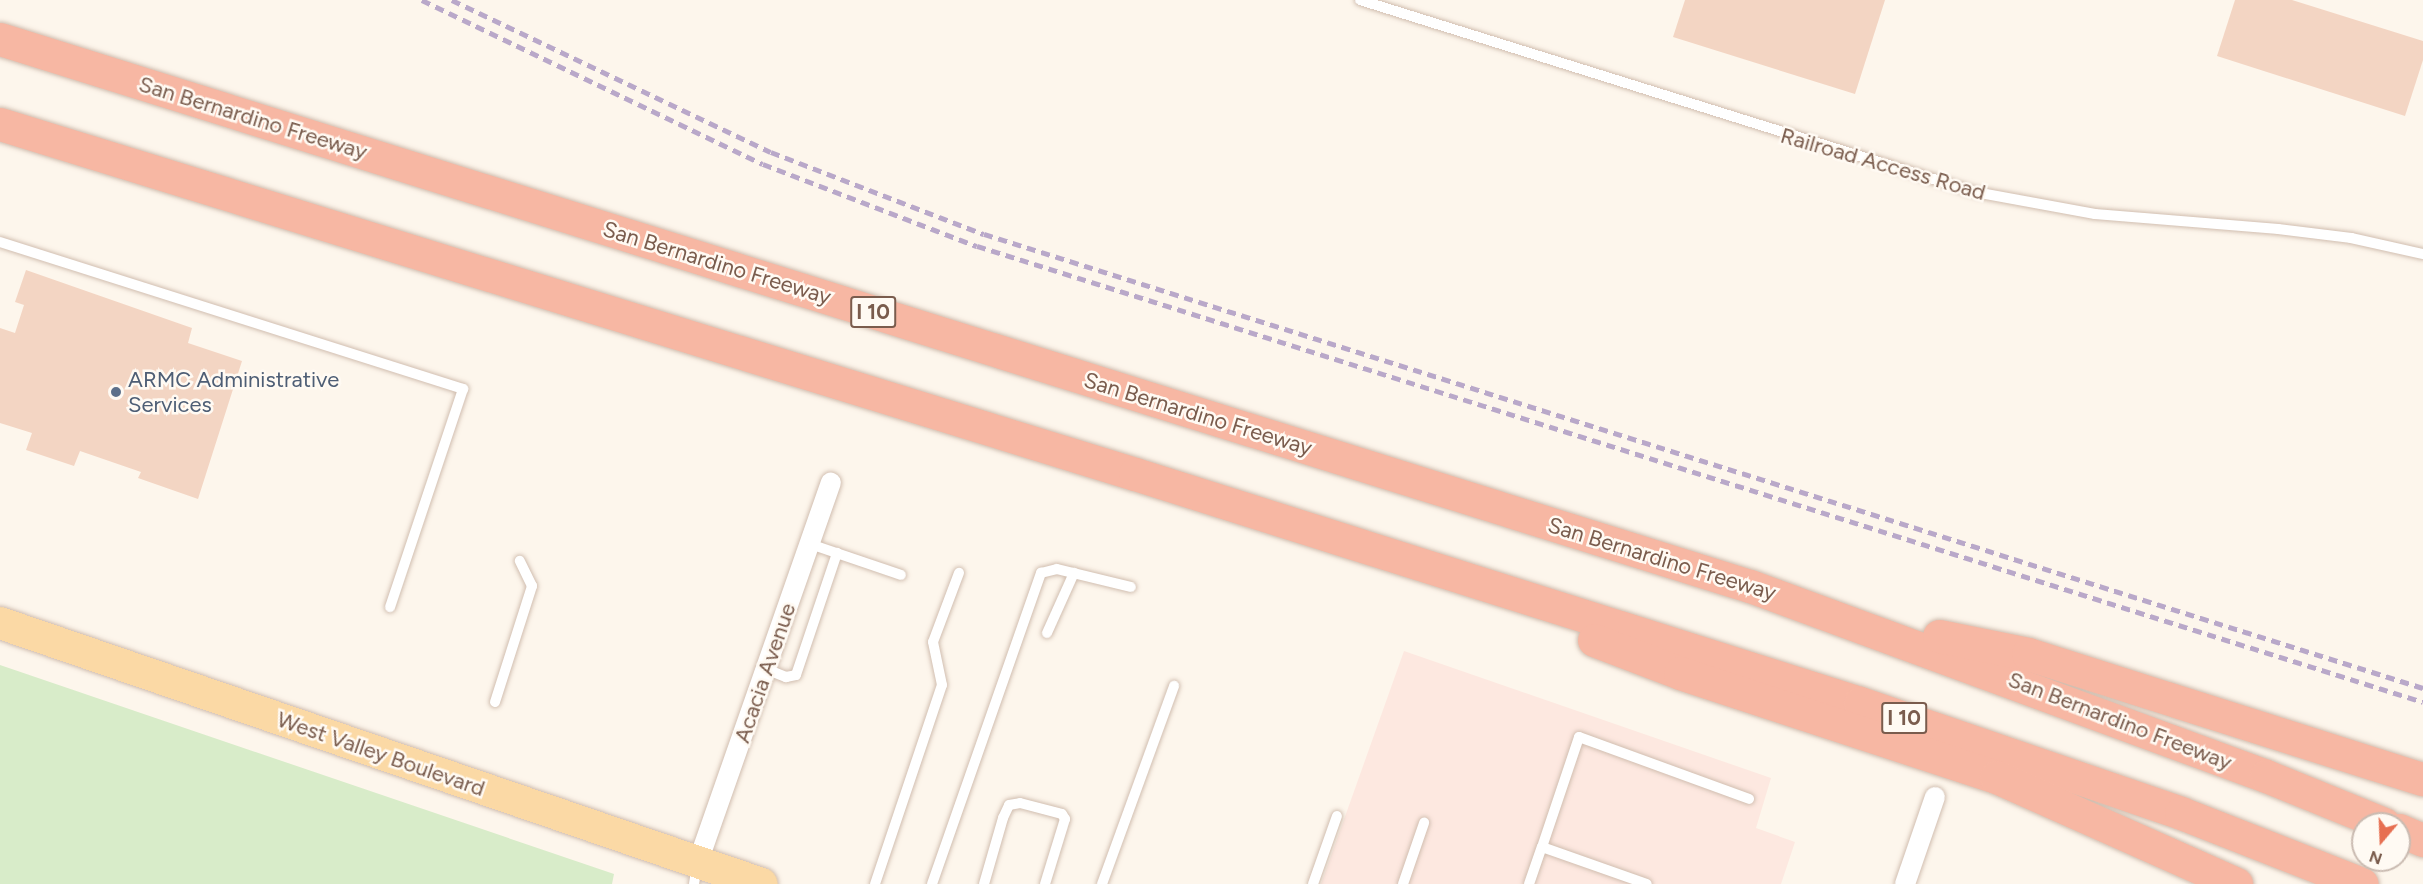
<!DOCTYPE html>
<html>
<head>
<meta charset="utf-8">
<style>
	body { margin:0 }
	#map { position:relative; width:2423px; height:884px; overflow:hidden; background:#fdf6ec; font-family:Figtree,sans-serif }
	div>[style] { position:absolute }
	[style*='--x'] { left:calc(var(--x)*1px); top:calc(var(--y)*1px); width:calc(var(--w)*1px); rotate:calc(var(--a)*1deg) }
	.commercial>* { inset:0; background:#fde8e0 }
	.green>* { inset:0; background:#d8ecc9 }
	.building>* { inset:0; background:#f3d5c3 }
	.roads { filter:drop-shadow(0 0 2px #d1beb0) drop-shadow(0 0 2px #d1beb0) }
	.service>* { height:10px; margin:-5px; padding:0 5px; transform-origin:5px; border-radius:5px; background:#fff }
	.minor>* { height:20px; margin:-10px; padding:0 10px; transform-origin:10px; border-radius:10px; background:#fff }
	.primary>* { height:32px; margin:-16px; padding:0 16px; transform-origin:16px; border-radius:16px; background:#fbd9a5 }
	.motorway>* { height:33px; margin:-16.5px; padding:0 16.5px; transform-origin:16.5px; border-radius:16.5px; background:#f7b7a3 }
	.rail>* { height:4.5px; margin-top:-2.25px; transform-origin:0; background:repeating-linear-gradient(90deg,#b9a8c9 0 9px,transparent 0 15px) }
	.dots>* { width:16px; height:16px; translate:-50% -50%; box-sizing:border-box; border:3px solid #fffaf3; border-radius:50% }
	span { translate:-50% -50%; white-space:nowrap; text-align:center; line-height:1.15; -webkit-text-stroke:5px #fffaf3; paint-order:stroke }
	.shield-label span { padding:2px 4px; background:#fffaf3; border:2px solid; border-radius:4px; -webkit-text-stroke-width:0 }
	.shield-label { font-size:21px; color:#7a5c4d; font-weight:700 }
	.street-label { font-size:22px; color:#7a5c4d }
	.service-label { font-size:22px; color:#4e5e75 }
	.left { translate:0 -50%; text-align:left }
	.north { position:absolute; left:2351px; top:812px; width:60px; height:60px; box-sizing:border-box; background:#fffaf3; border:2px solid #cabbb1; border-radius:50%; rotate:199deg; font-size:16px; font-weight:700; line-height:24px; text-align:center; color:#7a5c4d }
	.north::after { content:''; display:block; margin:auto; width:21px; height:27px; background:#e76f51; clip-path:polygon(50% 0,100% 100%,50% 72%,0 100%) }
</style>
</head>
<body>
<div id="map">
	<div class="commercial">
		<i style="clip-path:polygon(1404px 651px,1771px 778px,1756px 828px,1795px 842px,1781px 884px,1321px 884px)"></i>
	</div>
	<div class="green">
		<i style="clip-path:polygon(0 665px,614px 874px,612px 884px,0 884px)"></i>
	</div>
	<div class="building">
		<i style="clip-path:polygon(1685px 0,1885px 0,1855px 94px,1673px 37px)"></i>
		<i style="clip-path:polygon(2235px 0,2292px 0,2423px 41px,2423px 60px,2405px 116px,2217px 56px)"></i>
		<i style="clip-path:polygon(26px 270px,192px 328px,188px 343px,242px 361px,198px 499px,138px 478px,141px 472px,80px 451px,74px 466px,26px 450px,32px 433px,0 423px,0 328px,15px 333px,24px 305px,15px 302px)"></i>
	</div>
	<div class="roads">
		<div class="service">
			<i style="--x:1360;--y:0;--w:644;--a:17.34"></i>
			<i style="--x:1975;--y:192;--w:122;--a:10.4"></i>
			<i style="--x:2095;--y:214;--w:184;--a:4.7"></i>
			<i style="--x:2278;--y:229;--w:74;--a:7"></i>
			<i style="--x:2351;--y:238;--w:74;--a:12.5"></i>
			<i style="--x:0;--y:242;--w:486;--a:17.6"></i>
			<i style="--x:463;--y:389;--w:230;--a:108.5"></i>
			<i style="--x:810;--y:544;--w:96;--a:18.8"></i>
			<i style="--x:1047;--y:633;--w:66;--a:-65.8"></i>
			<i style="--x:766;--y:669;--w:22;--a:22"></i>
			<i style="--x:786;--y:677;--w:10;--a:-11"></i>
			<i style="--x:796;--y:675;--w:129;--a:-71.4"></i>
			<i style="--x:495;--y:702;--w:122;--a:-72.3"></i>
			<i style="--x:532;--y:586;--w:28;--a:-116"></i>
			<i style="--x:1542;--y:847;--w:116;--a:-71.4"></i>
			<i style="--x:1579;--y:737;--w:181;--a:20"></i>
			<i style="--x:694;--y:884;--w:18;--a:-81"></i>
			<i style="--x:875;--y:884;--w:210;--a:-71.4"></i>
			<i style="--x:942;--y:685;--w:44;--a:-101.8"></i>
			<i style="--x:933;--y:642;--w:74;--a:-69.4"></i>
			<i style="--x:932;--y:884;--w:330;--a:-70.7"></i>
			<i style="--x:1041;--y:573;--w:16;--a:-14"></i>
			<i style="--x:1057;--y:569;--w:76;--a:13.7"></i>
			<i style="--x:984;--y:884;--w:69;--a:-73.9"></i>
			<i style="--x:1003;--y:818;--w:14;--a:-65"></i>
			<i style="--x:1009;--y:805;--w:11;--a:-10"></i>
			<i style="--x:1020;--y:803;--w:43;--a:14.7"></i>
			<i style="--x:1062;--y:814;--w:6;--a:59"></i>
			<i style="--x:1065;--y:819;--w:68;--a:107.1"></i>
			<i style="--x:1102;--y:884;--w:211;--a:-70"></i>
			<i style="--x:1313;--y:884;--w:72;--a:-70.6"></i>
			<i style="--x:1403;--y:884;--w:65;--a:-71"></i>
			<i style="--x:1529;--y:884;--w:39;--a:-71"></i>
			<i style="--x:1542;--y:847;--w:111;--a:19.4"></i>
		</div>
		<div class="minor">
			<i style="--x:698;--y:862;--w:402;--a:-70.7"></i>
			<i style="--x:1905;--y:884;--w:92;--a:-71"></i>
		</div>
		<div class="primary">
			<i style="--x:0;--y:623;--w:805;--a:18.91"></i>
		</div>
		<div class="motorway">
			<i style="--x:0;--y:39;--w:1833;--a:17.36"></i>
			<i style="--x:1750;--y:586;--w:550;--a:20.21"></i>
			<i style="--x:2266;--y:776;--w:127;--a:22.1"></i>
			<i style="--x:0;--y:124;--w:1188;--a:17.14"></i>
			<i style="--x:1135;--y:474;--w:760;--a:17.53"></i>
			<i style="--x:1860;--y:703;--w:339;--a:18.9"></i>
			<i style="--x:2181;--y:813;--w:194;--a:21.4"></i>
			<i style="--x:1939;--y:636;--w:91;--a:11.4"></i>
			<i style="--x:2028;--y:654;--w:414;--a:17.6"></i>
			<i style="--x:1594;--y:640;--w:92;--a:21"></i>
			<i style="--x:1680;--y:673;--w:333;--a:18.2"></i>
			<i style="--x:1996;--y:777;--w:263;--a:24"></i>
			<i style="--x:2399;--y:830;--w:26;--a:23"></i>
		</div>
	</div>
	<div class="rail">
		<i style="--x:422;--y:0;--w:378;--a:25.7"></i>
		<i style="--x:763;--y:164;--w:229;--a:21"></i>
		<i style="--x:977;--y:246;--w:1516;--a:17.5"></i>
		<i style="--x:452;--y:0;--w:353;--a:25.5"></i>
		<i style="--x:771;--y:152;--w:228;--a:21.1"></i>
		<i style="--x:984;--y:234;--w:1509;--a:17.51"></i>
	</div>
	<div class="dots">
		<i style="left:116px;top:392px;background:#5c6f8a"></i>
	</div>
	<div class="shield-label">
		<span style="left:873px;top:312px">I 10</span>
		<span style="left:1904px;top:718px">I 10</span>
	</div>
	<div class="street-label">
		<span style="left:253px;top:118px;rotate:17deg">San Bernardino Freeway</span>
		<span style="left:1883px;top:164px;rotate:16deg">Railroad Access Road</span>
		<span style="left:717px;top:263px;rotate:17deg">San Bernardino Freeway</span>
		<span style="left:1198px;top:414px;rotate:17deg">San Bernardino Freeway</span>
		<span style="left:1662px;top:559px;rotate:17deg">San Bernardino Freeway</span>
		<span style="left:765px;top:673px;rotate:-71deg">Acacia Avenue</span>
		<span style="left:2120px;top:721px;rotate:21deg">San Bernardino Freeway</span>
		<span style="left:381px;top:754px;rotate:19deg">West Valley Boulevard</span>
	</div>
	<div class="service-label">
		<span class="left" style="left:128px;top:392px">ARMC Administrative<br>Services</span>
	</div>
	<div class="north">N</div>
</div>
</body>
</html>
